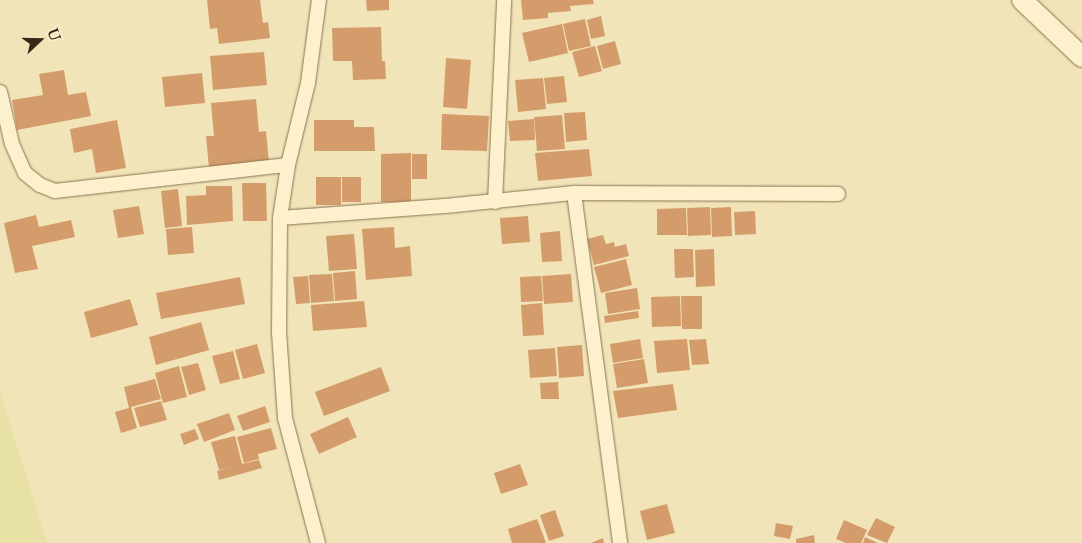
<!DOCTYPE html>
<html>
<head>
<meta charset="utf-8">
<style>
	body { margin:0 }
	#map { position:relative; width:1082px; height:543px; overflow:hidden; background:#f2e4b9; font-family:"Libre Baskerville",serif }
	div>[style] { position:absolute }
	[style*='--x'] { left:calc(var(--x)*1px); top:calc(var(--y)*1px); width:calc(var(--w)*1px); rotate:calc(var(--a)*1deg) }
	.farmland>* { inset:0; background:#e8e1a6 }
	.building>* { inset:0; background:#d49c6b }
	.roads { filter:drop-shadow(0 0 1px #897352) drop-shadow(0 0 1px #897352) }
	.street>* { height:14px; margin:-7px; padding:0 7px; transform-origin:7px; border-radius:7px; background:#fcf1cc }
	.secondary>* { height:20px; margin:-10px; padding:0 10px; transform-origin:10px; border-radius:10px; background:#fcf1cc }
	span { translate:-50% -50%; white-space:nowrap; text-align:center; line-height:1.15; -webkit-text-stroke:4px #f9eec9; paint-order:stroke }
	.north { position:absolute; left:15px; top:15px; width:50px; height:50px; -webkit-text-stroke:4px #f9eec9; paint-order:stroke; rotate:69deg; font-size:14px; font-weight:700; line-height:20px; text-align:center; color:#372919 }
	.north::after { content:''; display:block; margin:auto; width:18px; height:22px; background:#372919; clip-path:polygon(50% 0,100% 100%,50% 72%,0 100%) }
</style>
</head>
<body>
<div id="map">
	<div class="farmland">
		<i style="clip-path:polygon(0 391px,47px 543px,0 543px)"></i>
	</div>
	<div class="building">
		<i style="clip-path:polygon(207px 0,260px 0,263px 23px,268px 22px,270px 38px,219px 44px,217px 28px,210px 29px)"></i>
		<i style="clip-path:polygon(366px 0,389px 0,389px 10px,367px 11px)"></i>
		<i style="clip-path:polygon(521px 0,593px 0,594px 4px,570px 6px,571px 11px,548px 13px,548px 18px,523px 20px)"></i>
		<i style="clip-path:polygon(601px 16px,605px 36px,591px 39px,587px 20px)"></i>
		<i style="clip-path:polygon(585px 19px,591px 46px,569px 51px,563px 24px)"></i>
		<i style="clip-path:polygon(562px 24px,568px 53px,529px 62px,522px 33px)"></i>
		<i style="clip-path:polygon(381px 27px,382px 61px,385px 61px,386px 79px,353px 80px,352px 61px,333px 61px,332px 28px)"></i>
		<i style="clip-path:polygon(615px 41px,621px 64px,603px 69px,597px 46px)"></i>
		<i style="clip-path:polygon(595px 46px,602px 71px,579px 77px,572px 52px)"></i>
		<i style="clip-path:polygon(264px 52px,267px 85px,213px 90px,210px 56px)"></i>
		<i style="clip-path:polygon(446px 58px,471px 60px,467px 109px,443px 107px)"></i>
		<i style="clip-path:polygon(64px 70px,68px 95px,86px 92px,91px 116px,17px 130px,12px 100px,43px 95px,39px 74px)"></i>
		<i style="clip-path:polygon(202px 73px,205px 103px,165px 107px,162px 77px)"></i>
		<i style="clip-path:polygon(564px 76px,567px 102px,547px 104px,544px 78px)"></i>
		<i style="clip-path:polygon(543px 78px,546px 109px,518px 112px,515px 80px)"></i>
		<i style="clip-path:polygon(256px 99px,259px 132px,266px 131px,269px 163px,209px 168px,206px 136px,214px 136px,211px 103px)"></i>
		<i style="clip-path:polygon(585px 112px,587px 140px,566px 142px,564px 113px)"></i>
		<i style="clip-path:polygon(442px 114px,489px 116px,487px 151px,441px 150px)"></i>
		<i style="clip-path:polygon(562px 115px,565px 149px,537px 151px,534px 117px)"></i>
		<i style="clip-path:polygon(534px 119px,535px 140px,510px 141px,508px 121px)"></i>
		<i style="clip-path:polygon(117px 120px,126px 168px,96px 173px,92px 149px,74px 153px,70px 129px)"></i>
		<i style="clip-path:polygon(314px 120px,354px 120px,354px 127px,374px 127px,375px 151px,314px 151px)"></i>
		<i style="clip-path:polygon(589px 149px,592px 176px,538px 181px,535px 153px)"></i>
		<i style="clip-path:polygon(411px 153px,411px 202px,381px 202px,381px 154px)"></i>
		<i style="clip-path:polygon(412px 154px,427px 154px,427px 179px,412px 179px)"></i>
		<i style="clip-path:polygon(316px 177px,341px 177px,341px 205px,316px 205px)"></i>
		<i style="clip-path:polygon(342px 177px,361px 177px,361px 202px,342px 202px)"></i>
		<i style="clip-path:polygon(242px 183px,266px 183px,267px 221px,243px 221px)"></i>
		<i style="clip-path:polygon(206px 186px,232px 186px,233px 221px,187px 225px,186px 196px,206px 195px)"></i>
		<i style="clip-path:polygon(178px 189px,182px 226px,165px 228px,161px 191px)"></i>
		<i style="clip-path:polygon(139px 206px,144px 234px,118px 238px,113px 210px)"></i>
		<i style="clip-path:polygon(710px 207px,711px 235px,688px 236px,687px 208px)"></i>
		<i style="clip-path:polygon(731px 207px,732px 236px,712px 237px,711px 208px)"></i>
		<i style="clip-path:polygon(686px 208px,687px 235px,657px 235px,657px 209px)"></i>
		<i style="clip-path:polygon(755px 211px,756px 234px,735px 235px,734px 212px)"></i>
		<i style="clip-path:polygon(36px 215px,39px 227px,71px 220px,75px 237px,32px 246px,38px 269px,15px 273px,4px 223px)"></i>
		<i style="clip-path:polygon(528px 216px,530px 242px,502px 244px,500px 218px)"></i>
		<i style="clip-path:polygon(192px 227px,194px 253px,168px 255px,166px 229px)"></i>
		<i style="clip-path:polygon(394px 227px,395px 248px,410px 246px,412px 276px,366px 280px,362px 229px)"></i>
		<i style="clip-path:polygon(560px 231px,562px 261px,542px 262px,540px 233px)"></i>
		<i style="clip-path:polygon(354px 234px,357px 269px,329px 271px,326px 236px)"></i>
		<i style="clip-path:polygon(603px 235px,606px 244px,614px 242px,615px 247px,626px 244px,629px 256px,594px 265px,587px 239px)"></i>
		<i style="clip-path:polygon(674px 249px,693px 249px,694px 277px,675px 278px)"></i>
		<i style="clip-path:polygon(714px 249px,715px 286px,696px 287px,695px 250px)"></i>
		<i style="clip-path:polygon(626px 259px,632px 285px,601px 293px,594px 267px)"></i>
		<i style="clip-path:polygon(355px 271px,357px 299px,335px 301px,333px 273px)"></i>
		<i style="clip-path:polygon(332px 274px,334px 301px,311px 303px,309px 275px)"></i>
		<i style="clip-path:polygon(571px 274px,573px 302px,544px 304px,542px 276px)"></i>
		<i style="clip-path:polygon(308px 276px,310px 303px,296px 304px,293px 277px)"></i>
		<i style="clip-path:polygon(541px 276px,543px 301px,521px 302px,520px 277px)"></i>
		<i style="clip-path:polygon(240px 277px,245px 304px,161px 319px,156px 293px)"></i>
		<i style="clip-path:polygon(637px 288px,640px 309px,608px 314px,605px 293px)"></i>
		<i style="clip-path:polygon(680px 296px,681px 326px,652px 327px,651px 297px)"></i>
		<i style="clip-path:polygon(681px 296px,702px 296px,702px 329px,682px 329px)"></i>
		<i style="clip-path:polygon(130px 299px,138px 325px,91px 338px,84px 312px)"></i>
		<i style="clip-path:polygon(364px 301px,367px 327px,313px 331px,311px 305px)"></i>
		<i style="clip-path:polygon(542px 303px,544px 335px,523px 336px,521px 305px)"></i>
		<i style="clip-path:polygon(638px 311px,639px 318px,605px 323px,604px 316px)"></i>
		<i style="clip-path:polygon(201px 322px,209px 350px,156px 365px,149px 337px)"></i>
		<i style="clip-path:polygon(640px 339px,643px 358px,613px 363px,610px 344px)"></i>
		<i style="clip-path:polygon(687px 339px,690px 370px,657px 373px,654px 341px)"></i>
		<i style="clip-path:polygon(706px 339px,709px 364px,692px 365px,689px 340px)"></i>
		<i style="clip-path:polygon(257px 344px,265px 373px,243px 379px,235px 350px)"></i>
		<i style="clip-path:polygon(582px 345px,584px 376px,559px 378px,557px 347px)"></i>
		<i style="clip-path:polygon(555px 348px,557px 376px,530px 378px,528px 350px)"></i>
		<i style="clip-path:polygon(233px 351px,240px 379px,220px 384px,212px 356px)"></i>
		<i style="clip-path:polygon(644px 359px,648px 383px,617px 388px,613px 364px)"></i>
		<i style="clip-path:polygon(198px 363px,206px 390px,189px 395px,181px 367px)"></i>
		<i style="clip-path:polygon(179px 366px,187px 397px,163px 403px,155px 373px)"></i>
		<i style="clip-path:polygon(381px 367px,390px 391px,324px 416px,315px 392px)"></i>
		<i style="clip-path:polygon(155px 379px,161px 399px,131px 407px,137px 428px,121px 433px,115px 412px,129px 408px,124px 387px)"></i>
		<i style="clip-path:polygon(558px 382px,559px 399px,541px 399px,540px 383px)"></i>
		<i style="clip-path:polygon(673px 384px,677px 410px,618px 418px,613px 391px)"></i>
		<i style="clip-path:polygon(161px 401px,167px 420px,140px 427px,134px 408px)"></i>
		<i style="clip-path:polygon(265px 406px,270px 422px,243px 431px,237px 416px)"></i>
		<i style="clip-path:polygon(229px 413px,235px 430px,204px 442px,197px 424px)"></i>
		<i style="clip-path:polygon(348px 417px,357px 437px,319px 454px,310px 434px)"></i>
		<i style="clip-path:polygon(271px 428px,277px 449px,258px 454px,259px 459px,244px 463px,237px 437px)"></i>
		<i style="clip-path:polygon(195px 429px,199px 439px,184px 445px,180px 434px)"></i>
		<i style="clip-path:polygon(235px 436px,242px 464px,259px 460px,262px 468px,219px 480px,217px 471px,232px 467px,219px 470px,211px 442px)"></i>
		<i style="clip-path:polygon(520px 464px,528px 485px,501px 494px,494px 473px)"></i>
		<i style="clip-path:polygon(667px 504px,675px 533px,647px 540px,640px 511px)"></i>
		<i style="clip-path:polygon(555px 510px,564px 536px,549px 541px,540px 515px)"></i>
		<i style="clip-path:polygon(876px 518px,895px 527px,887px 543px,867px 535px)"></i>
		<i style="clip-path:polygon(537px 519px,546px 543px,512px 543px,508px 529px)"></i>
		<i style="clip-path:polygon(844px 520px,867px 530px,861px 543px,846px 543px,836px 539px)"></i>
		<i style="clip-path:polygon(776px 523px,793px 526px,790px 539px,774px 536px)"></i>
		<i style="clip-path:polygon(814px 535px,815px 543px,796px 543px,796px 539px)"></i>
		<i style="clip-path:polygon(865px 537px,878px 543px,863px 543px)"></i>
		<i style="clip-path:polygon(603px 538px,604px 543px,591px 543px)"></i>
	</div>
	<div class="roads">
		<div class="street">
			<i style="--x:0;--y:92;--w:53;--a:77"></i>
			<i style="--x:12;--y:144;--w:32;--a:66"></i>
			<i style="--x:25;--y:173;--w:19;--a:39"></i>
			<i style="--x:40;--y:185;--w:16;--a:22"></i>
			<i style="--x:55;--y:191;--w:234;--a:-6.4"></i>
			<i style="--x:574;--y:193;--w:264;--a:0.2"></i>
			<i style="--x:495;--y:202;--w:202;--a:-87.4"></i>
			<i style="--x:280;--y:218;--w:175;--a:-4.2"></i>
			<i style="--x:455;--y:205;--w:120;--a:-5.8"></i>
			<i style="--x:574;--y:193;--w:353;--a:82.5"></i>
			<i style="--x:318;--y:543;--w:129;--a:-104.8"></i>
			<i style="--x:285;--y:418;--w:86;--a:-94"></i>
			<i style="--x:279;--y:332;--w:114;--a:-89.5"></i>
			<i style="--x:280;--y:218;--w:54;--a:-81.4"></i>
			<i style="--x:288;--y:165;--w:84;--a:-76.3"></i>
			<i style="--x:308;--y:83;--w:84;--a:-82.5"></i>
		</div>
		<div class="secondary">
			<i style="--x:1022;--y:0;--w:83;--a:43.5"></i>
		</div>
	</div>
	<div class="north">U</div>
</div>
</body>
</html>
